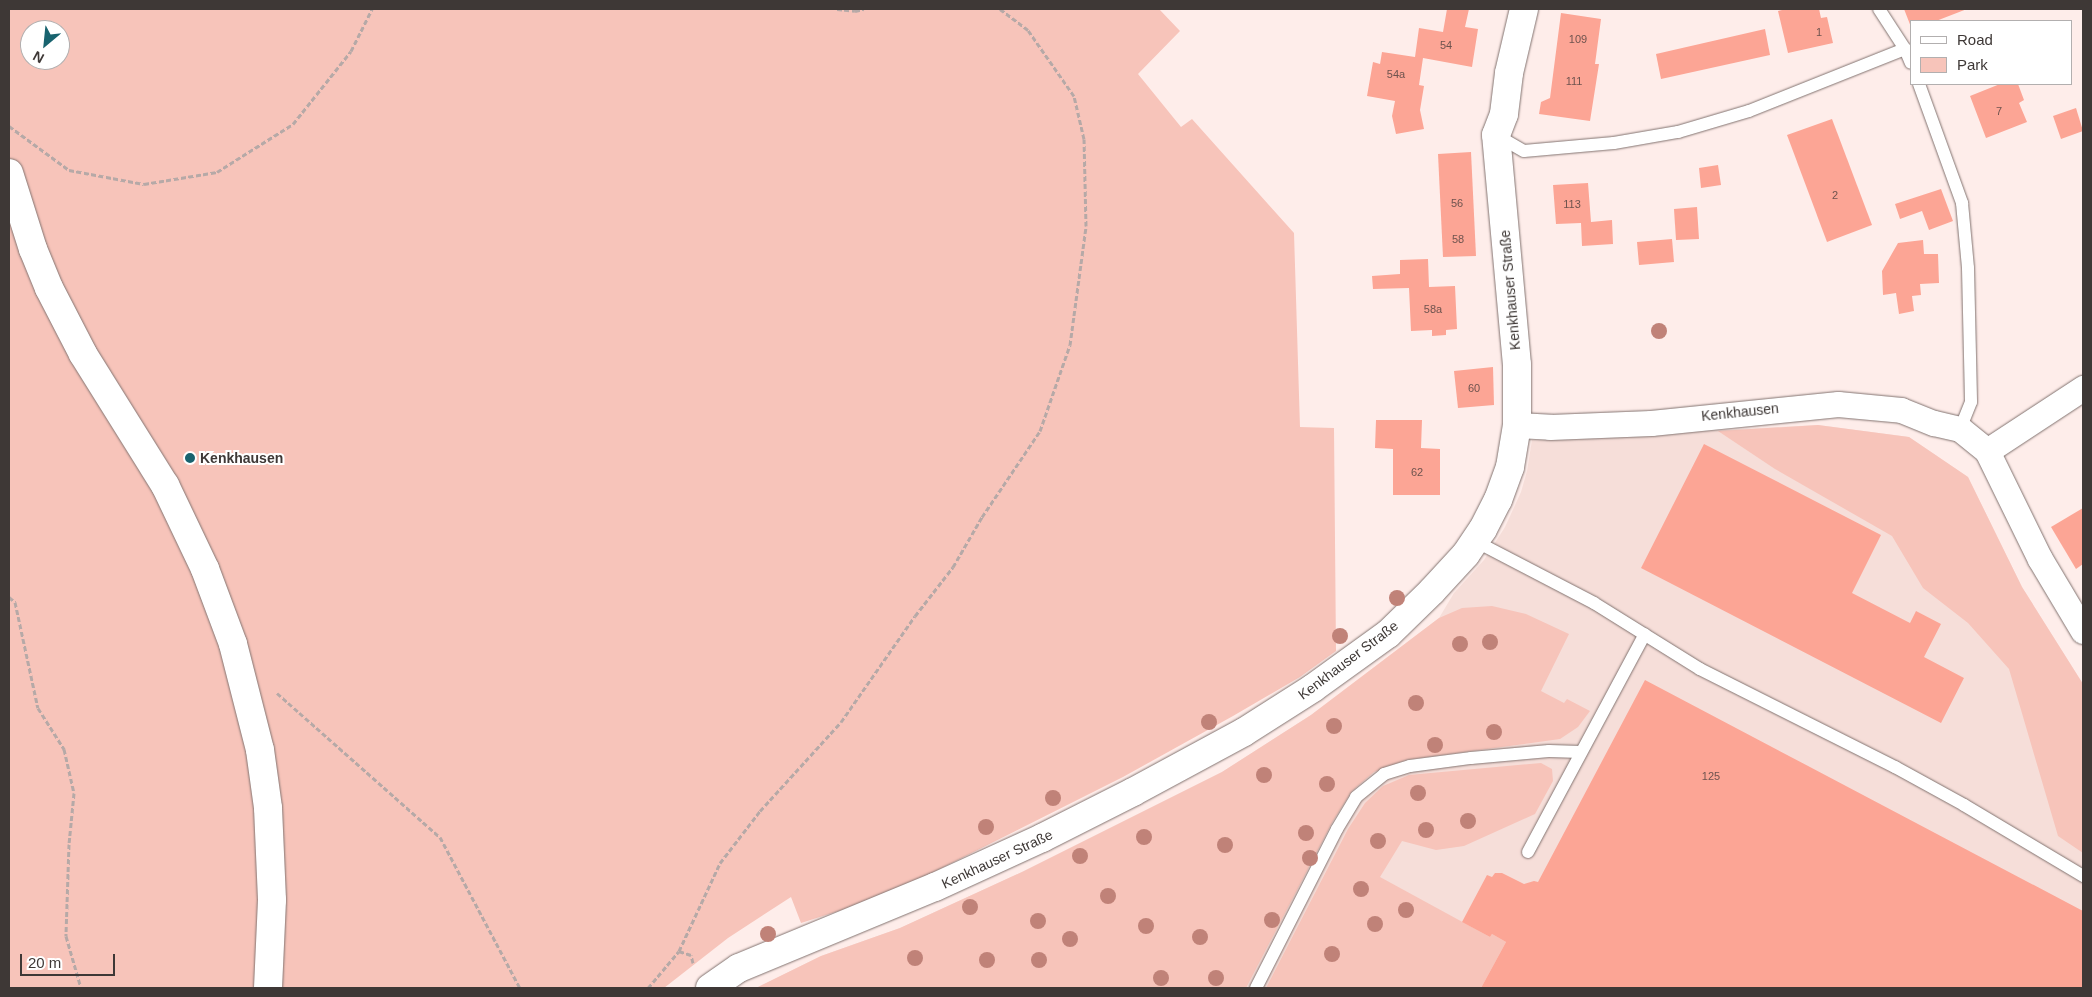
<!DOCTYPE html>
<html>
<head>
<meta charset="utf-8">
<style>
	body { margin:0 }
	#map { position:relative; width:2092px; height:997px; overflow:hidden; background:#feedea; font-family:Helvetica,sans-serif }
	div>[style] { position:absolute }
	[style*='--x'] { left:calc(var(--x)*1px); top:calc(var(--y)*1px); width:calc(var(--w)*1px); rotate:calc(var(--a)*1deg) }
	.built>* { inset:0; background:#f6ded9 }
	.green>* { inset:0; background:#f7c4ba }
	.building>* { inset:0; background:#fca595 }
	.path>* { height:3px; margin-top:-1.5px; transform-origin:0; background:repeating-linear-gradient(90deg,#b6a9a7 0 5px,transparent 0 7.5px) }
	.roads { filter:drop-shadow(0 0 1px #827370) drop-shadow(0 0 1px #827370) }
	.lane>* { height:12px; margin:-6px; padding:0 6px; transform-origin:6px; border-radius:6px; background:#fff }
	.street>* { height:25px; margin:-12.5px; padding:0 12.5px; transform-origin:12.5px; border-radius:12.5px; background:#fff }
	.secondary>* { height:28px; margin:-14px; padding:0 14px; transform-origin:14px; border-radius:14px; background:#fff }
	.trees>* { width:16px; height:16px; margin:-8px; border-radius:50%; background:#c08278 }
	.dots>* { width:14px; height:14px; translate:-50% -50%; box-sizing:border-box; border:2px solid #fff; border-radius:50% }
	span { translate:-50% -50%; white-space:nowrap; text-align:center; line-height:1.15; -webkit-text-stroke:4px #fff; paint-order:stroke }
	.number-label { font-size:11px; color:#6e534e }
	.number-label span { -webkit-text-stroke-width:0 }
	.street-label { font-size:14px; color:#3e3836 }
	.poi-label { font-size:14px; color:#3e3836; font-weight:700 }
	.left { translate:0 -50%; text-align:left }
	.frame { position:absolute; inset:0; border:10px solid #3e3836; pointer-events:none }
	.legend { position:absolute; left:1910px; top:20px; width:162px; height:65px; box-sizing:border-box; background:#fff; border:1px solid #b2afaf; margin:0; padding:6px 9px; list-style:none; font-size:15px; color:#3e3836 }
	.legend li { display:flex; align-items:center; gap:10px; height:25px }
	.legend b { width:25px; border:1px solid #b2afaf }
	.north { position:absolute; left:20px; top:20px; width:50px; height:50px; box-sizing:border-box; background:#fff; border:1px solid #b2afaf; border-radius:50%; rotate:208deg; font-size:14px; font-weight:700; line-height:20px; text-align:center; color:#3e3836 }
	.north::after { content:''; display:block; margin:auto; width:18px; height:22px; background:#18636f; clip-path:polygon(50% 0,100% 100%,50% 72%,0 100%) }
	.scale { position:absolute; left:20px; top:954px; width:95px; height:22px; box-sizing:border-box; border:2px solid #3e3836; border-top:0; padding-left:6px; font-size:15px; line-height:18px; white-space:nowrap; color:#3e3836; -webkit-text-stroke:4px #fff; paint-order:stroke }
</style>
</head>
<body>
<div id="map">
	<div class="built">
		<i style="clip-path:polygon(1818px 425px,1909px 437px,1968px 477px,2022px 587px,2083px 684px,2083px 988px,756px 988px,821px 956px,900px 928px,1022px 872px,1222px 772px,1311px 715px,1439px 618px,1454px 593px,1484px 560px,1505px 527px,1521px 492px,1527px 471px,1532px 440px)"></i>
	</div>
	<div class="green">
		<i style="clip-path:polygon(evenodd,9px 9px,1159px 9px,1180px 31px,1138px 74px,1181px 127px,1192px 119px,1294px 233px,1300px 427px,1334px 428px,1336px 651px,1300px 677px,1233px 716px,1123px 777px,924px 877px,845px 909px,801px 923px,791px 897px,728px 938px,664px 988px,9px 988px,9px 9px,30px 30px,60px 30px,60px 60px,30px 60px,30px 30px)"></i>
		<i style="clip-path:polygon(1818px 425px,1909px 437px,1968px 477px,2022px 587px,2083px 684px,2083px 853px,2058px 836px,2009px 669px,1968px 623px,1923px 588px,1892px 536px,1775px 469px,1718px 431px)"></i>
		<i style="clip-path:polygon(1492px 606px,1526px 614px,1569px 634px,1541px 691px,1564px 703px,1567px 699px,1590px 711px,1578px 727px,1560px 739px,1406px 760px,1374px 772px,1352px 791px,1333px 821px,1246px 988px,756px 988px,821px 956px,900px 928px,1022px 872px,1222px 772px,1311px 715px,1439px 618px,1462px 608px)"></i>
		<i style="clip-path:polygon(1541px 763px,1552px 769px,1553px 781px,1535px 814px,1464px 846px,1436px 850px,1402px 841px,1380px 877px,1490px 937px,1492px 934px,1506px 942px,1481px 988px,1266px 988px,1348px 829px,1365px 803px,1383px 786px,1409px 775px)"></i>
	</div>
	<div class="building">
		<i style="clip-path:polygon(1447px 9px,1469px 9px,1465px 27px,1478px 29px,1472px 67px,1423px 58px,1419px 85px,1424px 86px,1420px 110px,1424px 129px,1396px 134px,1392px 116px,1395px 101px,1367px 96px,1373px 62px,1380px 64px,1382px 52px,1415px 57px,1419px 28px,1443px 32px)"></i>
		<i style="clip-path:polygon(1786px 9px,1819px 9px,1821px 18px,1827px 17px,1833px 43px,1788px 53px,1778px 11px)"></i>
		<i style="clip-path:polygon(1904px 9px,1967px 9px,1936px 21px,1911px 21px,1911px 27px)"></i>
		<i style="clip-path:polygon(1561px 13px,1601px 19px,1595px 64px,1599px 64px,1590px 121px,1539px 114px,1541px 102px,1550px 98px)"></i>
		<i style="clip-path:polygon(1765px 29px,1770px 55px,1661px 79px,1656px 54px)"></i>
		<i style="clip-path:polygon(2000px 84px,2018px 84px,2024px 100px,2019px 103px,2027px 122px,1986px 138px,1970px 96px)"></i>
		<i style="clip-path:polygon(2076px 108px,2083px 131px,2061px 139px,2053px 116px)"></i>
		<i style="clip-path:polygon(1832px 119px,1872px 225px,1827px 242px,1787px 135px)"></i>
		<i style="clip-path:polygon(1471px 152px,1476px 256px,1443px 257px,1438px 154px)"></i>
		<i style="clip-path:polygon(1718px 165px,1721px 185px,1701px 188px,1699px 168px)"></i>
		<i style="clip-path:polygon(1588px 183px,1591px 222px,1612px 220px,1613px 244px,1582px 246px,1581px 223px,1556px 224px,1553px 185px)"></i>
		<i style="clip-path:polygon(1941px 189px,1953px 221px,1929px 230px,1922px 211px,1900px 219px,1895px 204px)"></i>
		<i style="clip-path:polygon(1697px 207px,1699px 239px,1676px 240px,1674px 209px)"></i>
		<i style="clip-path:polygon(1672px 239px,1674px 262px,1639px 265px,1637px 242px)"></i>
		<i style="clip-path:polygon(1923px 240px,1924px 254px,1938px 254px,1939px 283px,1920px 284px,1921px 295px,1912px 296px,1914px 311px,1899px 314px,1896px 293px,1883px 295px,1882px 271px,1898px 243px)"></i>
		<i style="clip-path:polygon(1428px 259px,1429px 287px,1455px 286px,1457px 329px,1446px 330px,1446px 335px,1432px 336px,1432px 330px,1411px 331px,1409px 288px,1373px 289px,1372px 276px,1400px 274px,1400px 260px)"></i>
		<i style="clip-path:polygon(1493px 367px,1494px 405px,1458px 408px,1454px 371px)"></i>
		<i style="clip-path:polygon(1376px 420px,1422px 420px,1421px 448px,1440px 449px,1440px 495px,1393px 495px,1393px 449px,1375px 448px)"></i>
		<i style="clip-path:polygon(1704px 444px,1881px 535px,1852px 593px,1910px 623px,1916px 611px,1941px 624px,1924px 657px,1964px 678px,1941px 723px,1641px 568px)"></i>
		<i style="clip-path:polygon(2083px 508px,2083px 564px,2076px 569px,2051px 527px)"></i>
		<i style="clip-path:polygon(1645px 680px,2083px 911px,2083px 988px,1481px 988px,1506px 942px,1492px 934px,1490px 937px,1462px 922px,1487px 875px,1492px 877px,1495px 873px,1502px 873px,1524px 884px,1534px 881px,1538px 882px)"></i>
	</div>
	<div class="path">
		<i style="--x:837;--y:9;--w:18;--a:6"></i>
		<i style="--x:855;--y:11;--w:9;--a:-13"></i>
		<i style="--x:9;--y:126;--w:74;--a:36.3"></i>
		<i style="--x:69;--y:170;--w:76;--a:10.6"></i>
		<i style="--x:144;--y:184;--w:74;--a:-9.3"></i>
		<i style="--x:217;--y:172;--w:90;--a:-32.3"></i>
		<i style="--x:293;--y:124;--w:93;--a:-51.5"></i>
		<i style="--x:351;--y:51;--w:47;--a:-63.4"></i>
		<i style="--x:9;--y:597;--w:8;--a:40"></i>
		<i style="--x:15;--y:602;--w:108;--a:77.8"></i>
		<i style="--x:38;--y:708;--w:49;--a:57.6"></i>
		<i style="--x:64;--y:749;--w:45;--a:77.2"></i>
		<i style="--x:74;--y:793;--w:51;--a:95.6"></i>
		<i style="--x:69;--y:844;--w:92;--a:91.9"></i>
		<i style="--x:66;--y:936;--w:54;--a:73.9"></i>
		<i style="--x:277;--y:693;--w:217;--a:41.5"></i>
		<i style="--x:440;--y:837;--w:171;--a:62.1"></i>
		<i style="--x:693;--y:963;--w:8;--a:-104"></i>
		<i style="--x:691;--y:955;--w:13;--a:-162"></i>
		<i style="--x:679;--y:951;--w:97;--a:-65"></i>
		<i style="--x:720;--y:863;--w:66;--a:-52.4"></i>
		<i style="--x:760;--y:811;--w:120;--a:-47.7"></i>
		<i style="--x:841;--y:722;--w:129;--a:-55.1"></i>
		<i style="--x:915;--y:616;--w:62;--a:-52.2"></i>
		<i style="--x:953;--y:567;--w:58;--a:-59.9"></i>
		<i style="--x:982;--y:517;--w:104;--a:-56"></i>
		<i style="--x:1040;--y:431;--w:91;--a:-70.8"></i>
		<i style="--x:1070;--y:345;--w:120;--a:-82.3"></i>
		<i style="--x:1086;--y:226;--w:87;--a:-91.3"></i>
		<i style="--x:1084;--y:139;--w:44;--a:-103.1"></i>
		<i style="--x:1074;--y:96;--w:80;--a:-124.9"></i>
		<i style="--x:1028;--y:30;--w:35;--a:-143"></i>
		<i style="--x:648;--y:988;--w:48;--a:-50"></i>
	</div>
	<div class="roads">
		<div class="lane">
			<i style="--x:1879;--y:9;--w:48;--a:57"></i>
			<i style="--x:1919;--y:84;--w:127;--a:70.1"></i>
			<i style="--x:1962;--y:203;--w:65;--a:84.7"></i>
			<i style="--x:1968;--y:268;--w:134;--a:88.7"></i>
			<i style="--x:1971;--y:402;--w:29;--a:112"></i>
			<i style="--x:1496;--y:135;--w:32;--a:30"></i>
			<i style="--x:1524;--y:151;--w:90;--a:-5.1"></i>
			<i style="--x:1614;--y:143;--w:65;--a:-9.8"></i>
			<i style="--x:1678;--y:132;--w:74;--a:-16.5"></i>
			<i style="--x:1749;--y:111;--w:168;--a:-21.7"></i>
			<i style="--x:1905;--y:49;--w:15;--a:67"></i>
			<i style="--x:1475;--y:541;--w:134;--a:27.5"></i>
			<i style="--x:1594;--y:603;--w:125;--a:31.9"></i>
			<i style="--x:1700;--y:669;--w:218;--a:26.7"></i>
			<i style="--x:1895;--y:767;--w:79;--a:28.8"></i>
			<i style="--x:1964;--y:805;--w:139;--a:30.8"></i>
			<i style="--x:1528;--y:852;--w:247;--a:-61.8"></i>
			<i style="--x:1256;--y:988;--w:178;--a:-63"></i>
			<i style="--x:1337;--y:829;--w:37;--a:-59"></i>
			<i style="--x:1356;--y:797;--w:36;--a:-39"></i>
			<i style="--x:1384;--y:774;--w:27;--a:-17"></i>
			<i style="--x:1410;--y:766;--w:62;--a:-7.5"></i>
			<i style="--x:1471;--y:758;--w:78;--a:-5.1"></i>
			<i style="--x:1549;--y:751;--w:32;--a:2"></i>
		</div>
		<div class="street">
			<i style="--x:1517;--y:425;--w:33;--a:3"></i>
			<i style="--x:1550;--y:427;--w:101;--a:-2.3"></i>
			<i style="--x:1651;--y:423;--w:188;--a:-5.8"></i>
			<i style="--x:1838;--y:404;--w:63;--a:5.4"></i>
			<i style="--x:1901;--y:410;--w:35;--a:22"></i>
			<i style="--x:1934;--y:423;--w:27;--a:13"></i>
			<i style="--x:1960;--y:429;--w:35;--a:39"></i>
			<i style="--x:1987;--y:451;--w:120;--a:63.9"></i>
			<i style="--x:2040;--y:559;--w:84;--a:59.2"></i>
			<i style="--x:1987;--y:451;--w:115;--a:-33.3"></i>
		</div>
		<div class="secondary">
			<i style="--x:9;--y:173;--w:80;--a:72.5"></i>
			<i style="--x:33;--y:249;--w:42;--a:67.7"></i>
			<i style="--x:49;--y:288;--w:74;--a:62.7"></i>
			<i style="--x:83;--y:354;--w:155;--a:58"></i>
			<i style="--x:165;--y:485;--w:93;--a:64.5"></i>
			<i style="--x:205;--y:569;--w:80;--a:69.5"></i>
			<i style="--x:233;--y:644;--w:109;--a:75.7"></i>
			<i style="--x:260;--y:750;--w:59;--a:82.1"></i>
			<i style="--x:268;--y:808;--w:92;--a:87.5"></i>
			<i style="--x:272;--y:900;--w:88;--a:92.6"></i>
			<i style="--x:710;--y:988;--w:35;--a:-35"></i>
			<i style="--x:739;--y:968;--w:212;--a:-22.5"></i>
			<i style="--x:935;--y:887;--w:118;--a:-24.6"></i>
			<i style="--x:1042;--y:838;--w:102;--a:-26.8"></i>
			<i style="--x:1133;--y:792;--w:126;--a:-28.4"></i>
			<i style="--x:1244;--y:732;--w:82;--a:-32.5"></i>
			<i style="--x:1313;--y:688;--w:92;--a:-35.8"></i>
			<i style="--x:1388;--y:634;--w:62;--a:-44.3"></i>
			<i style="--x:1432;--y:591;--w:50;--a:-47.4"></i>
			<i style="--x:1466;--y:554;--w:30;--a:-56"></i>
			<i style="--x:1483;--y:529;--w:33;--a:-63"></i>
			<i style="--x:1498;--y:500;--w:35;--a:-70"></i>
			<i style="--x:1510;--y:467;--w:43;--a:-80.5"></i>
			<i style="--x:1517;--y:425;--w:60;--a:-90"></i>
			<i style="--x:1517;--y:365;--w:231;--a:-95.2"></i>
			<i style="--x:1496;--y:135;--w:22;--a:-69"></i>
			<i style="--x:1504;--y:114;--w:41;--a:-83"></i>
			<i style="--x:1509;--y:73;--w:66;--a:-76.8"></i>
		</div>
	</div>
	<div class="trees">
		<i style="left:1659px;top:331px"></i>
		<i style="left:1397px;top:598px"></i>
		<i style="left:1340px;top:636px"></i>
		<i style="left:1490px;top:642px"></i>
		<i style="left:1460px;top:644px"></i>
		<i style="left:1416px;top:703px"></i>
		<i style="left:1209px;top:722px"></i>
		<i style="left:1334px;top:726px"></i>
		<i style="left:1494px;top:732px"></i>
		<i style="left:1435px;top:745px"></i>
		<i style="left:1264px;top:775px"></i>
		<i style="left:1327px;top:784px"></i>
		<i style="left:1418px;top:793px"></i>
		<i style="left:1053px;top:798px"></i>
		<i style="left:1468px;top:821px"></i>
		<i style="left:986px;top:827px"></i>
		<i style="left:1426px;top:830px"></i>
		<i style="left:1306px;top:833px"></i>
		<i style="left:1144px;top:837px"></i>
		<i style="left:1378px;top:841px"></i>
		<i style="left:1225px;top:845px"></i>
		<i style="left:1080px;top:856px"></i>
		<i style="left:1310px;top:858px"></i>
		<i style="left:1361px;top:889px"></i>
		<i style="left:1108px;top:896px"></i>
		<i style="left:970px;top:907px"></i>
		<i style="left:1406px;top:910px"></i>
		<i style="left:1272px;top:920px"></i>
		<i style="left:1038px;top:921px"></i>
		<i style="left:1375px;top:924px"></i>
		<i style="left:1146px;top:926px"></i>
		<i style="left:768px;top:934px"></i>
		<i style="left:1200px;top:937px"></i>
		<i style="left:1070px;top:939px"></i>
		<i style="left:1332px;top:954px"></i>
		<i style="left:915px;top:958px"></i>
		<i style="left:987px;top:960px"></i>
		<i style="left:1039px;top:960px"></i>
		<i style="left:1161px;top:978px"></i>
		<i style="left:1216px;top:978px"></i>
	</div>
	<div class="dots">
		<i style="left:190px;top:458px;background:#18636f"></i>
	</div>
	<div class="number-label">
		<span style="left:1819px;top:32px">1</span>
		<span style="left:1578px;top:39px">109</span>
		<span style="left:1446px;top:45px">54</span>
		<span style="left:1396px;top:74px">54a</span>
		<span style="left:1574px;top:81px">111</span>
		<span style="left:1999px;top:111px">7</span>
		<span style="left:1835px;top:195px">2</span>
		<span style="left:1457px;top:203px">56</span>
		<span style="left:1572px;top:204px">113</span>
		<span style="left:1458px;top:239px">58</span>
		<span style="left:1433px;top:309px">58a</span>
		<span style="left:1474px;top:388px">60</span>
		<span style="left:1417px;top:472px">62</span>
		<span style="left:1711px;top:776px">125</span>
	</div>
	<div class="street-label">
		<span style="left:1510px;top:290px;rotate:-95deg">Kenkhauser Straße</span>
		<span style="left:1740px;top:412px;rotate:-6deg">Kenkhausen</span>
		<span style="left:1348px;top:660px;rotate:-37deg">Kenkhauser Straße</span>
		<span style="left:997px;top:859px;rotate:-25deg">Kenkhauser Straße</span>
	</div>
	<div class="poi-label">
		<span class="left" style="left:200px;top:458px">Kenkhausen</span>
	</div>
	<div class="frame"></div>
	<ul class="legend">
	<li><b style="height:6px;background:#fff"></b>Road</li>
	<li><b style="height:14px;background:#f7c4ba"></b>Park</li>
	</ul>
	<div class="north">N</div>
	<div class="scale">20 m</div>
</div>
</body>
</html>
